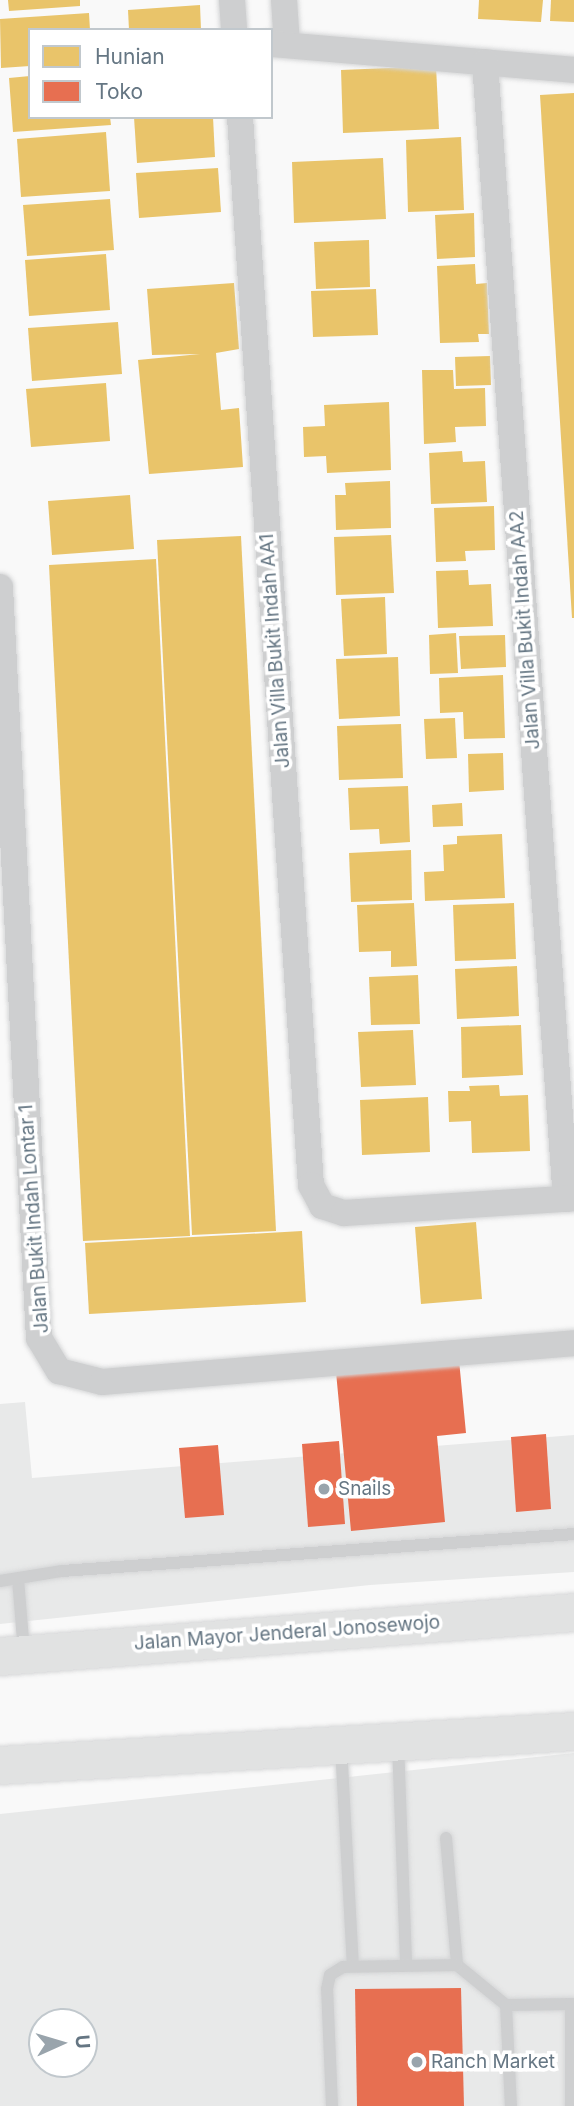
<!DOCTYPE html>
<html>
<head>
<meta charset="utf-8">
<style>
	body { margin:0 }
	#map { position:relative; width:574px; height:2106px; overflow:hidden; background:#f9f9f9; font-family:Inter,sans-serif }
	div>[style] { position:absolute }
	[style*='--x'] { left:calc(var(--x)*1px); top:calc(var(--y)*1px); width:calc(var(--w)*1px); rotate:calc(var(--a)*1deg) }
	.built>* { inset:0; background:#e8e9e9 }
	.homes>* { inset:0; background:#e9c46a }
	.shops>* { inset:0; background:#e76f51 }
	.roads { filter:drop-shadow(0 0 2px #d5d6d7) drop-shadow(0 0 2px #d5d6d7) }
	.lane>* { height:12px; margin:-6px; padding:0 6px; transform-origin:6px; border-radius:6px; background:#cecfd0 }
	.street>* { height:26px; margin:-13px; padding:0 13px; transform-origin:13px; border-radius:13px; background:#cecfd0 }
	.secondary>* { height:37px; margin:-18.5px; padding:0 18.5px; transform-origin:18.5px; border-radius:18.5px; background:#e1e2e2 }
	.dots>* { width:19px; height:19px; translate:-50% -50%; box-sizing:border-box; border:4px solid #fff; border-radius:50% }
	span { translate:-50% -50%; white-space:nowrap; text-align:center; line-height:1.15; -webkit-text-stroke:7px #fff; paint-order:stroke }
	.street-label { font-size:19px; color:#657683 }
	.poi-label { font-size:19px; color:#657683 }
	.left { translate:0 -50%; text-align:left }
	.legend { position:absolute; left:28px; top:28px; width:245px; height:91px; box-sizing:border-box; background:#fff; border:2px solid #c1c8cd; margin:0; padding:9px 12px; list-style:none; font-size:21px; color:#657683 }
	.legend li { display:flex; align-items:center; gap:14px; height:35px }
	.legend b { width:35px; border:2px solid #c1c8cd }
	.north { position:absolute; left:28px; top:2008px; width:70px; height:70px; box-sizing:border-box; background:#fff; border:2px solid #c1c8cd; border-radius:50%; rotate:86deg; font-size:19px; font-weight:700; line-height:28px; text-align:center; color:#657683 }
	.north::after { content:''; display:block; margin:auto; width:24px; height:32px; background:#99a4ac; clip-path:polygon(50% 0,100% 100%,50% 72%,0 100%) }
</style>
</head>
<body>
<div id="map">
	<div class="built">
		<i style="clip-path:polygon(25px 1402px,32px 1478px,574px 1435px,574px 1572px,370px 1585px,0 1624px,0 1404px)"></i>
		<i style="clip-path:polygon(evenodd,574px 1753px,574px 2106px,0 2106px,0 1814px,574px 1753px,42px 2022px,84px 2022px,84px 2064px,42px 2064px,42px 2022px)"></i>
	</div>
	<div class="homes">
		<i style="clip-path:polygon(8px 0,80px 0,80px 6px,9px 11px)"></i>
		<i style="clip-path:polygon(479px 0,543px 0,541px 22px,478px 19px)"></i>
		<i style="clip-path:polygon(551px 0,574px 0,574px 22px,550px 21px)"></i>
		<i style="clip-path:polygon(200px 5px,201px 30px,129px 30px,128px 10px)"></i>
		<i style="clip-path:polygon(89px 13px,90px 30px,30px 30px,30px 66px,1px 68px,0 19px)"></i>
		<i style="clip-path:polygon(436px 66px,439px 129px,343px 133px,341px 70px)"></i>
		<i style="clip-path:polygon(30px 76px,30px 117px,110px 117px,111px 125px,13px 132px,9px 78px)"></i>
		<i style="clip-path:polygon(574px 93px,574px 618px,572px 618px,540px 95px)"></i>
		<i style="clip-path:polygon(134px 117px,213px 117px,215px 157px,137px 163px)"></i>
		<i style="clip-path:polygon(106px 132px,110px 191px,21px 197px,17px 139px)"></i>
		<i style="clip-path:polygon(461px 137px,464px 210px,408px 212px,406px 140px)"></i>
		<i style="clip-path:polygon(383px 158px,386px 219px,294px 223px,292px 162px)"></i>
		<i style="clip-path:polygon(218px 168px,221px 212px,139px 218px,136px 173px)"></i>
		<i style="clip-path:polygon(110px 199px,114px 250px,27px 256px,23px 205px)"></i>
		<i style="clip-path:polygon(474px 213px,475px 257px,437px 259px,435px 215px)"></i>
		<i style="clip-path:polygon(369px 240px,370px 287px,316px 289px,314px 242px)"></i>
		<i style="clip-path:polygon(106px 254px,110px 310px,29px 316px,25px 260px)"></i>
		<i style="clip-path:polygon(475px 264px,476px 284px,487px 283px,489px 334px,478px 334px,479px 342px,440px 343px,437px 266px)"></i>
		<i style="clip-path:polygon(234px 283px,239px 349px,216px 353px,221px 410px,239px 408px,243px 467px,149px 474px,138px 360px,200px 354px,152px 355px,147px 289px)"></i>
		<i style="clip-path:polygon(376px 289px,378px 335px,313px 337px,311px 291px)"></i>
		<i style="clip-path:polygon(118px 322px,122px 374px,32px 381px,28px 328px)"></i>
		<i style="clip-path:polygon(490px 356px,491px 385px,456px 386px,455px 357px)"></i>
		<i style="clip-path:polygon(422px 370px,453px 370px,454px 389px,485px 388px,486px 426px,455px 427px,456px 442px,424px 444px)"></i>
		<i style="clip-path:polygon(106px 383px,110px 441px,31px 447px,26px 389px)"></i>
		<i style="clip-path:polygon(389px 402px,391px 470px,327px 473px,326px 456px,304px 457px,303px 427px,325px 426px,324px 405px)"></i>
		<i style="clip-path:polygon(462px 451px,463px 462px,485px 461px,487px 502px,431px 504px,429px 453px)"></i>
		<i style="clip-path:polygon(390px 481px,391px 528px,336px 530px,335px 495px,346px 495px,345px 483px)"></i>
		<i style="clip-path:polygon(130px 495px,134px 549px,52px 555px,48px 501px)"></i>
		<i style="clip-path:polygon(494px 506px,495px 550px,465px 551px,466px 561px,436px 562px,434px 508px)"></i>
		<i style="clip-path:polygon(391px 535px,394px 593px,336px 595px,334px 537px)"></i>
		<i style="clip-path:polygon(241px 536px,276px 1231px,192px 1235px,157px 540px)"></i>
		<i style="clip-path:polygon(156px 559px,190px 1236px,83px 1241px,49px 565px)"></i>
		<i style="clip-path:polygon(468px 570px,469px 585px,491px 584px,493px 626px,438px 628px,436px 571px)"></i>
		<i style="clip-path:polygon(385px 597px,387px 654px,344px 656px,341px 599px)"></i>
		<i style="clip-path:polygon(456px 633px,458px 673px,430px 674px,429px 635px)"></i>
		<i style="clip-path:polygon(505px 635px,506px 667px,461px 669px,459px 636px)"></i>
		<i style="clip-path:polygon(398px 657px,400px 716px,339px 719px,336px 659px)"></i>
		<i style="clip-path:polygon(503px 675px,505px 738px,464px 739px,463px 712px,440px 713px,439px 678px)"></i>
		<i style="clip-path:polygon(455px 718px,457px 758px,426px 759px,424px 719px)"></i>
		<i style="clip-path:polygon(401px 724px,403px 778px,339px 780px,337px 726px)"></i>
		<i style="clip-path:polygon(503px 753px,504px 790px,469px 792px,468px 754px)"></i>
		<i style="clip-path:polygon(408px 786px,410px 842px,380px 844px,379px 829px,350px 830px,348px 788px)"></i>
		<i style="clip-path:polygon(462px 803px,463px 826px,433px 827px,432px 805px)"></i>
		<i style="clip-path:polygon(502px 834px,505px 898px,425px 901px,424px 872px,444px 871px,443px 845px,457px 844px,457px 836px)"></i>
		<i style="clip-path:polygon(411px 850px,412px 900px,351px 902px,349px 853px)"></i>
		<i style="clip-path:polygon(414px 903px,417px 966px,391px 967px,391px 951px,359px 952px,357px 905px)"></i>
		<i style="clip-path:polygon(514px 903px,516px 959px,455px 961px,453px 905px)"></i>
		<i style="clip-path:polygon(517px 966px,519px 1016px,457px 1019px,455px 969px)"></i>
		<i style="clip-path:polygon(418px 975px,420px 1024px,371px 1025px,369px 977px)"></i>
		<i style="clip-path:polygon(521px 1025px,523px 1075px,462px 1078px,461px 1027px)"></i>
		<i style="clip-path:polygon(413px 1030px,416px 1085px,361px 1087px,358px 1032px)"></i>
		<i style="clip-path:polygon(499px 1085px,500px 1096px,528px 1095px,530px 1151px,472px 1153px,471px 1121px,449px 1122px,448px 1091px,470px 1091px,469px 1086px)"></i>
		<i style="clip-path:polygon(428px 1097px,430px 1152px,362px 1155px,360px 1100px)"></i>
		<i style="clip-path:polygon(476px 1222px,482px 1299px,421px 1304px,415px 1227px)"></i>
		<i style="clip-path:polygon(302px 1231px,306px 1302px,89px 1314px,85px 1243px)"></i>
	</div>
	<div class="shops">
		<i style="clip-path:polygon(459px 1360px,466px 1433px,437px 1436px,445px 1522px,351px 1531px,336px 1372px)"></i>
		<i style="clip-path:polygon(546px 1434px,551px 1509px,516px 1512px,511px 1437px)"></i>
		<i style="clip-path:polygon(339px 1441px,345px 1524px,308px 1527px,302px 1444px)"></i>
		<i style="clip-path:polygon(218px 1445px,224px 1515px,185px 1518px,179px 1448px)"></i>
		<i style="clip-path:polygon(461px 1988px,464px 2106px,357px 2106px,355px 1989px)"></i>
	</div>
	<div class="roads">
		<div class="lane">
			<i style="--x:18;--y:1579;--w:73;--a:85.3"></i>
			<i style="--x:0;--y:1581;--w:63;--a:-9.2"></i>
			<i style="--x:62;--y:1571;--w:513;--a:-4.13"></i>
			<i style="--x:398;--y:1743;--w:222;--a:87.9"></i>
			<i style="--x:341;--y:1746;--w:220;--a:86.9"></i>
			<i style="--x:446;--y:1838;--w:127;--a:85"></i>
			<i style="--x:457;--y:1965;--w:63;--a:39.2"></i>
			<i style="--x:506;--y:2005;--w:68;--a:-0.8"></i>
			<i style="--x:506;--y:2005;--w:101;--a:87.2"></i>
			<i style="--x:571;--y:2005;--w:101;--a:90"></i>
			<i style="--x:332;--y:2106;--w:117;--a:-92.4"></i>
			<i style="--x:327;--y:1989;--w:14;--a:-78"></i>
			<i style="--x:330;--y:1975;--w:15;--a:-32"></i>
			<i style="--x:343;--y:1967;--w:114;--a:-1"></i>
		</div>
		<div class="street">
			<i style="--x:232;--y:0;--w:30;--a:86"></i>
			<i style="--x:284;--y:0;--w:45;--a:86.2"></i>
			<i style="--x:271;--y:44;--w:304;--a:4.9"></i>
			<i style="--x:485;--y:62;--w:1140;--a:85.93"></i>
			<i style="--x:240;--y:117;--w:1070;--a:86.2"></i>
			<i style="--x:311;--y:1185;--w:24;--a:62"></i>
			<i style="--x:322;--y:1206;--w:23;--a:18"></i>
			<i style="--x:344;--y:1213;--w:230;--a:-3.7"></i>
			<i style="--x:0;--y:587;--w:752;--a:87.03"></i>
			<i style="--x:39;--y:1338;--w:39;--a:59"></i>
			<i style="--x:59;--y:1371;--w:44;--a:14.3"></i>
			<i style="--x:102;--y:1382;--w:474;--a:-4.7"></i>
		</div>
		<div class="secondary">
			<i style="--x:0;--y:1656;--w:576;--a:-4.38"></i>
			<i style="--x:0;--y:1765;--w:575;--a:-3.39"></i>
		</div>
	</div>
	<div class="dots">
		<i style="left:324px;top:1489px;background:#99a4ac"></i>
		<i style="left:417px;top:2062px;background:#99a4ac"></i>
	</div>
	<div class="street-label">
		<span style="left:525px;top:630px;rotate:-94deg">Jalan Villa Bukit Indah AA2</span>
		<span style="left:275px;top:651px;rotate:-94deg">Jalan Villa Bukit Indah AA1</span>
		<span style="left:34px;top:1219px;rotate:-94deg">Jalan Bukit Indah Lontar 1</span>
		<span style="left:287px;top:1633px;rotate:-4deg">Jalan Mayor Jenderal Jonosewojo</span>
	</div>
	<div class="poi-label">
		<span class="left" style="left:338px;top:1489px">Snails</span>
		<span class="left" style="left:431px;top:2062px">Ranch Market</span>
	</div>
	<ul class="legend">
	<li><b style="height:19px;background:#e9c46a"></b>Hunian</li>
	<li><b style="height:19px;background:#e76f51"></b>Toko</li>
	</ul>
	<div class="north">U</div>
</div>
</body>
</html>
